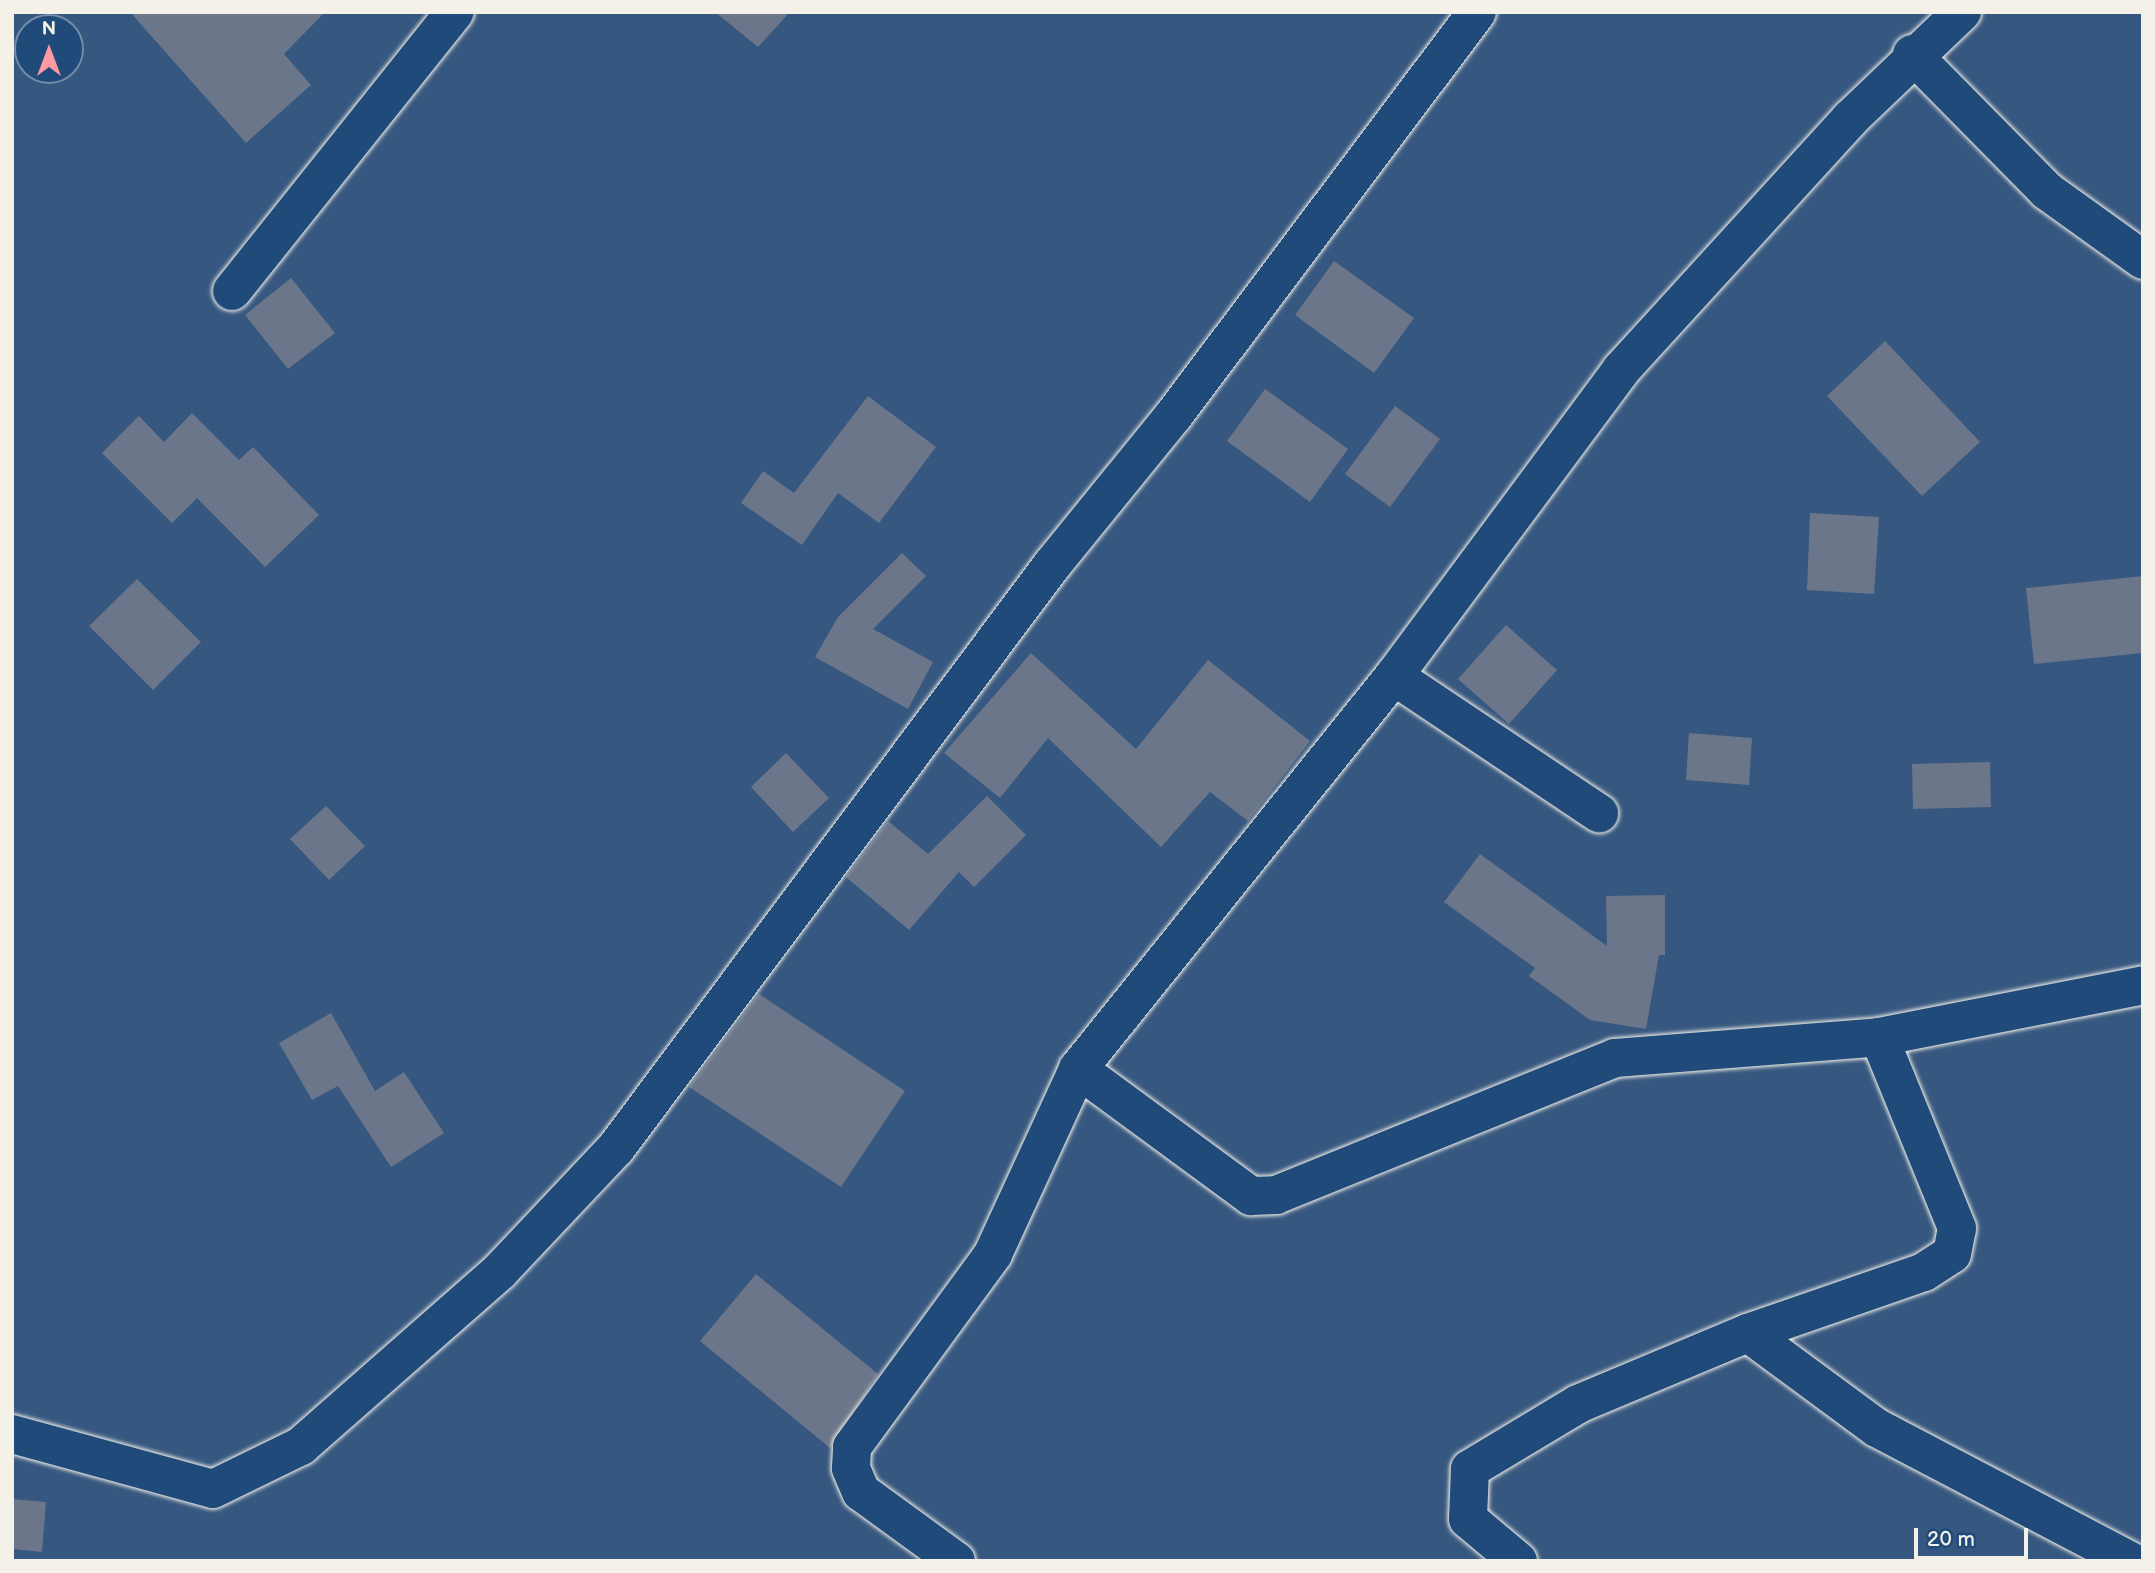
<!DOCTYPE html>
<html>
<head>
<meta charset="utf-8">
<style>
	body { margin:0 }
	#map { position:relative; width:2155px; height:1573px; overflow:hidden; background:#36577f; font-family:"Balsamiq Sans",sans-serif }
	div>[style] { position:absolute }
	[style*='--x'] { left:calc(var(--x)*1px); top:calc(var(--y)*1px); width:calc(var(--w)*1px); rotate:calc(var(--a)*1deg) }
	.building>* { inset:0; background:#6b768a }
	.roads { filter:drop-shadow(0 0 2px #f4f1e8) drop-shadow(0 0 2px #f4f1e8) }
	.minor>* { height:38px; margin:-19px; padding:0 19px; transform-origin:19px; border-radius:19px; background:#1f4a7a }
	span { translate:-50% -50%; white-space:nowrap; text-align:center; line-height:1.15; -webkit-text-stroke:5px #1f4a7a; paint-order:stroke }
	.frame { position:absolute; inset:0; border:14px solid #f4f1e8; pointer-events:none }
	.north { position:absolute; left:14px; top:14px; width:70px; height:70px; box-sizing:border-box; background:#1f4a7a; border:2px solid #748da6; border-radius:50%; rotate:0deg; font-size:19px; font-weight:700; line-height:28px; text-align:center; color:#f4f1e8 }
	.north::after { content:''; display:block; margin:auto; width:24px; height:32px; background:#ff9aa2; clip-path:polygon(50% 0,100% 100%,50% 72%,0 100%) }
	.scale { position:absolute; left:1914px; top:1528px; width:114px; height:32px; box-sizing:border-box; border:4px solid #f4f1e8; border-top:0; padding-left:9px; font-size:21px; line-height:24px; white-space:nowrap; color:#f4f1e8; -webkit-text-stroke:5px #1f4a7a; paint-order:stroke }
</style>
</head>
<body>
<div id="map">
	<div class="building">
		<i style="clip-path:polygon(130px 12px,325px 12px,284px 54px,311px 85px,246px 143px)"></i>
		<i style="clip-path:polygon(715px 12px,790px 12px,758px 47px)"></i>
		<i style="clip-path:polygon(1334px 261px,1414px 318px,1374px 373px,1295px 315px)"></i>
		<i style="clip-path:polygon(291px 278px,335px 333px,288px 369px,245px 315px)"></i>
		<i style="clip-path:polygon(1885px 341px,1980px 442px,1922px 496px,1827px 396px)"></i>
		<i style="clip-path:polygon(1265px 389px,1348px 449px,1310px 502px,1227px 441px)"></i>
		<i style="clip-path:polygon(868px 396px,936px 447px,879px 523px,838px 493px,802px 545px,741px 503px,763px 471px,794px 493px)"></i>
		<i style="clip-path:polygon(1395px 406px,1440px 439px,1390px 507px,1345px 474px)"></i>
		<i style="clip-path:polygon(192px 413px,239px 460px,253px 447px,319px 515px,265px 567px,197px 498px,172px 523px,102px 453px,139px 416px,164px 442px)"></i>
		<i style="clip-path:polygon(1810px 513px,1879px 517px,1874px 594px,1807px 590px)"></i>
		<i style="clip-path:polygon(902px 553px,926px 576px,873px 629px,933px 662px,908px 709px,815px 657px,838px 617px)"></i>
		<i style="clip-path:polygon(2143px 576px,2143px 653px,2034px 664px,2026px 588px)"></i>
		<i style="clip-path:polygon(137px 579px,201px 642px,153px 690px,89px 626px)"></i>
		<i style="clip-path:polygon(1506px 625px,1557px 670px,1509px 724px,1458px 679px)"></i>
		<i style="clip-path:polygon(1031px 653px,1136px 749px,1208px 660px,1310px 741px,1248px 821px,1210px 792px,1161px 847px,1048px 738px,1000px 798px,944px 753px)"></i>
		<i style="clip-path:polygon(1689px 733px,1752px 738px,1749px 785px,1686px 780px)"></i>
		<i style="clip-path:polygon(786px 753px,829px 798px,793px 832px,751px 787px)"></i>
		<i style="clip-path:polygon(1990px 762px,1991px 807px,1913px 809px,1912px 764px)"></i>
		<i style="clip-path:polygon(987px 796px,1026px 835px,974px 887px,959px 872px,909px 930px,846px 877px,888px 821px,928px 854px)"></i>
		<i style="clip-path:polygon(326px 806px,365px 846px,329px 880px,290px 839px)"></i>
		<i style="clip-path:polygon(1480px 854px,1607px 946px,1606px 896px,1665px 895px,1665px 955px,1659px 955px,1646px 1029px,1590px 1020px,1529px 976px,1535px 968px,1444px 902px)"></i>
		<i style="clip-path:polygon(759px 994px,905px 1091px,841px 1187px,689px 1087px)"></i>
		<i style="clip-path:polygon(331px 1013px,375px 1091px,404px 1072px,444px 1133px,391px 1167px,338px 1086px,312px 1100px,279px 1043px)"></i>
		<i style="clip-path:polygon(756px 1274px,878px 1374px,830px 1448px,700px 1341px)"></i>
		<i style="clip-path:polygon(12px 1499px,46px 1502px,42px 1552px,12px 1549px)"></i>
	</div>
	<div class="roads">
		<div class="minor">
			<i style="--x:1912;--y:54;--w:192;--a:45.4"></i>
			<i style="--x:2047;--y:191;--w:118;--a:35.7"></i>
			<i style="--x:232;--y:291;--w:357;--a:-51.4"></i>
			<i style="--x:1394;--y:676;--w:381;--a:-53.4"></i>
			<i style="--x:1621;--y:370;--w:340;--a:-47.6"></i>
			<i style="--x:1850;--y:119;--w:155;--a:-43.7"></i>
			<i style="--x:1078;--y:1069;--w:215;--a:36.3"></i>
			<i style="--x:1251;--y:1196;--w:25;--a:-2"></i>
			<i style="--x:1276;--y:1195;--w:366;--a:-22"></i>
			<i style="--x:1615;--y:1058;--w:265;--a:-4.5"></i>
			<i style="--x:1748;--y:1333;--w:186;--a:-19.1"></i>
			<i style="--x:1924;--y:1272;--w:33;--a:-33"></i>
			<i style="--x:1952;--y:1254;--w:26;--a:-79"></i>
			<i style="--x:1957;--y:1228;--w:206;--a:-112.2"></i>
			<i style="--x:1879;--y:1037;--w:269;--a:-11.1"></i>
			<i style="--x:12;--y:1434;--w:208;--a:15.3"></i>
			<i style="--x:213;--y:1489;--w:98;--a:-26"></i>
			<i style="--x:301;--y:1446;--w:265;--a:-41.3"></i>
			<i style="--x:500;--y:1271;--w:169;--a:-46.7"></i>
			<i style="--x:616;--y:1148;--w:728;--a:-53.21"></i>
			<i style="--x:1052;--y:565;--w:193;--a:-50.9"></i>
			<i style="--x:1174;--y:415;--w:504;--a:-53.06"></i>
			<i style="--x:956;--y:1561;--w:117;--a:-144"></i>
			<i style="--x:861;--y:1492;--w:26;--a:-113"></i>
			<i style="--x:851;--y:1468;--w:21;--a:-87"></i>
			<i style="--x:852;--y:1447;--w:239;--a:-53.8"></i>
			<i style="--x:993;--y:1254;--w:204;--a:-65.3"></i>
			<i style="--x:1078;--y:1069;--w:504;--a:-51.2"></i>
			<i style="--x:1394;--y:676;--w:247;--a:33.8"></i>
			<i style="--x:1518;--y:1561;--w:65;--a:-140"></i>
			<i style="--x:1468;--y:1519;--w:50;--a:-87.7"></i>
			<i style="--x:1470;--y:1469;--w:126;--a:-31"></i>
			<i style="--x:1578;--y:1404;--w:184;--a:-22.7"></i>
			<i style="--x:1748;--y:1333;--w:160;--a:36.4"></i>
			<i style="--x:1877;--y:1428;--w:286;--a:27.7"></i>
		</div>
	</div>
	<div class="frame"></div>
	<div class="north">N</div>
	<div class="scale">20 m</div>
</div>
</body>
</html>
